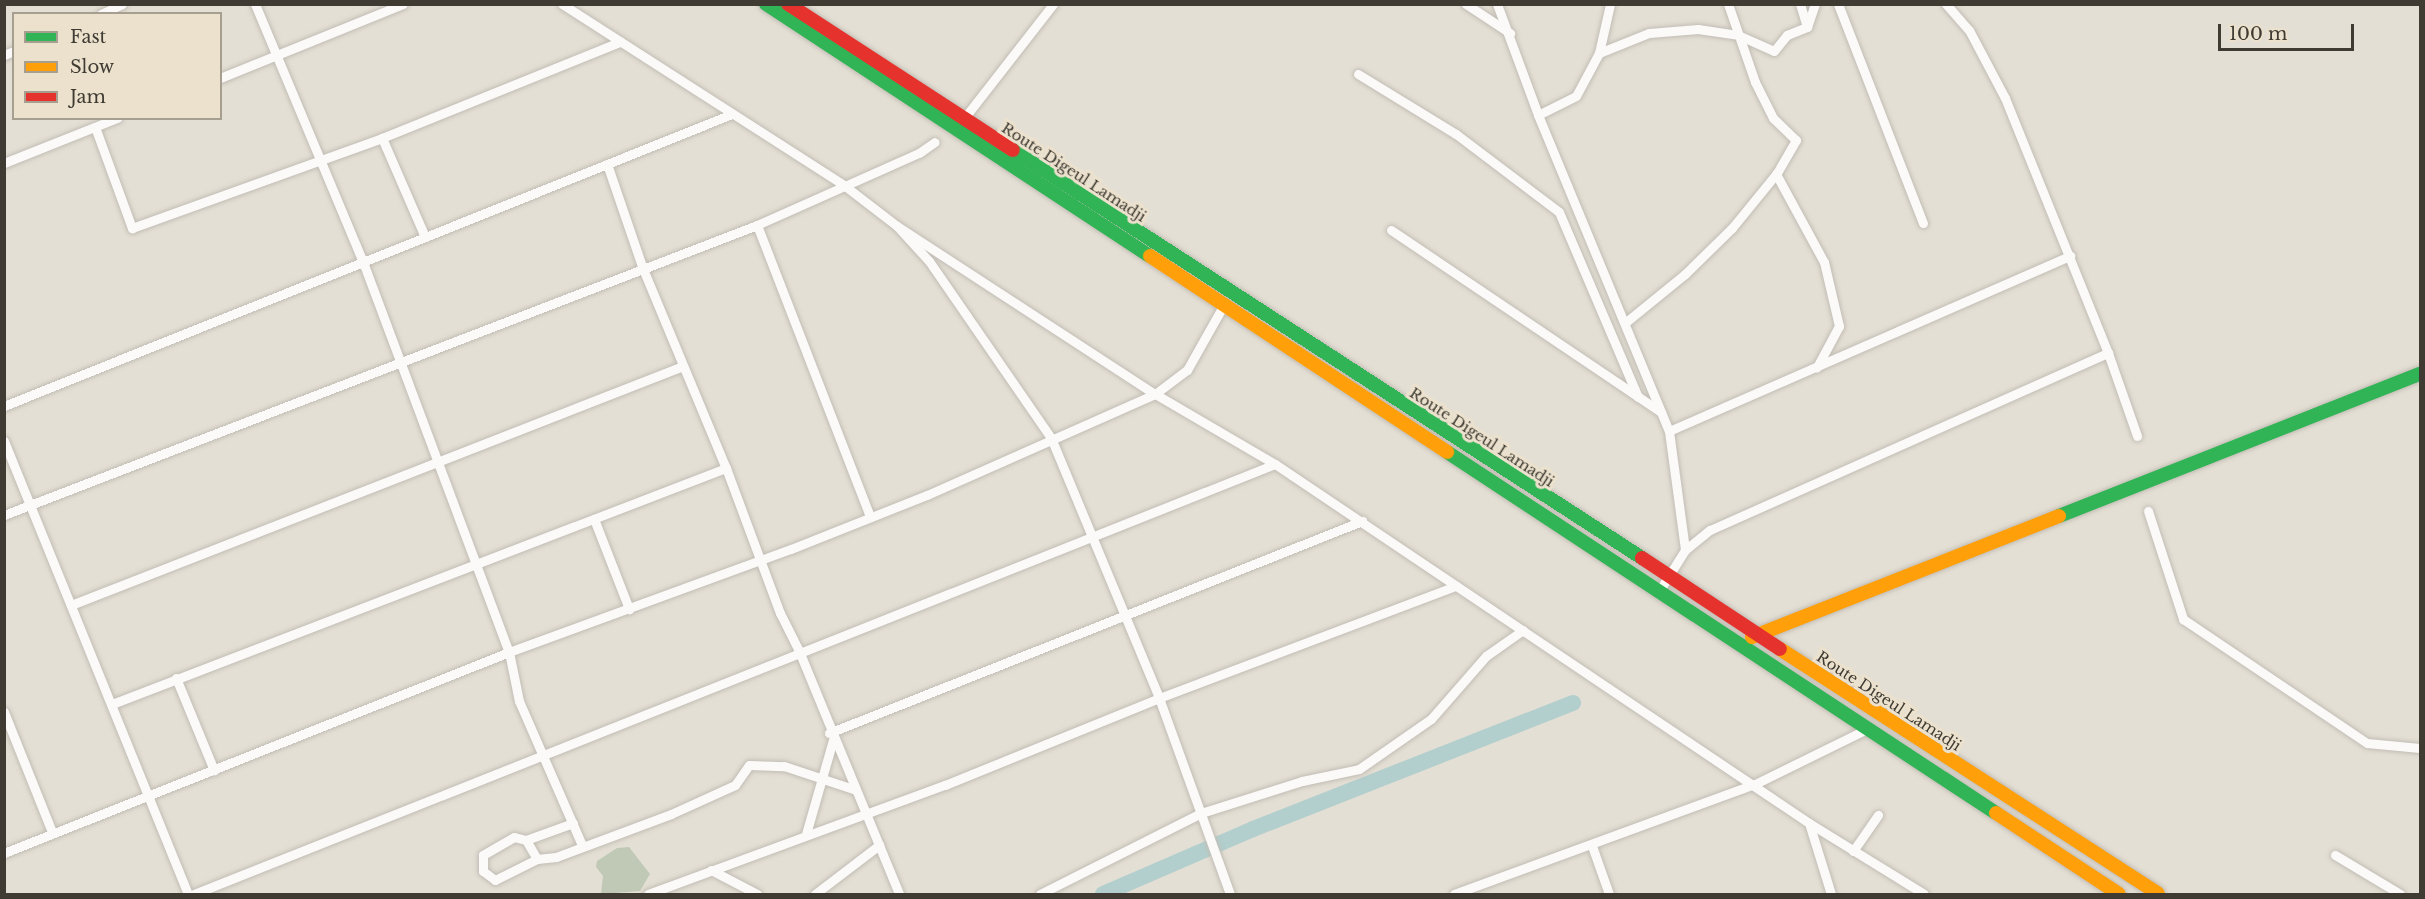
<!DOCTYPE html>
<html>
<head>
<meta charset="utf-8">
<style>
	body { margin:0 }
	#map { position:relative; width:2425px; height:899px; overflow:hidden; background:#e4dfd4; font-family:"Libre Baskerville",serif }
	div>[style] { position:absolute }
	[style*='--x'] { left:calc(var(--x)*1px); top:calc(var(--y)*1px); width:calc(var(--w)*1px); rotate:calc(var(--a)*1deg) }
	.forest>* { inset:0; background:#c0c9b5 }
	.river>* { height:16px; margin:-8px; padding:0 8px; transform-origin:8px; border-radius:8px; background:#b2cfcd }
	.roads { filter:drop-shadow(0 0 2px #c2bdb5) drop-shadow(0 0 2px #c2bdb5) }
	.street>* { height:9px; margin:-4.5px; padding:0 4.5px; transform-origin:4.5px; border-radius:4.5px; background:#fbfaf9 }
	.fast>* { height:14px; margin:-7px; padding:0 7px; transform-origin:7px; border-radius:7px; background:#30b455 }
	.slow>* { height:14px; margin:-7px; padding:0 7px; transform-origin:7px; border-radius:7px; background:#ff9f0a }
	.jam>* { height:14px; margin:-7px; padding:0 7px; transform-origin:7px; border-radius:7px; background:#e5322d }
	span { translate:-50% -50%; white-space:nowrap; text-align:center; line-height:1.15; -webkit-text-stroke:6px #ebe1cd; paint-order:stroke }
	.street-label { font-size:15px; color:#3f3b33 }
	.frame { position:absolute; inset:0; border:6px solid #3f3b33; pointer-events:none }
	.legend { position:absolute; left:12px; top:12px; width:210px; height:108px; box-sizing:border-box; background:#ebe1cd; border:2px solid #a69f8f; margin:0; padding:8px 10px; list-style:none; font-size:18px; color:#3f3b33 }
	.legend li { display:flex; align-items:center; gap:12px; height:30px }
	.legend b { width:30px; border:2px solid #a69f8f }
	.scale { position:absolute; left:2218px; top:24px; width:136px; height:27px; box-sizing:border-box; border:3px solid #3f3b33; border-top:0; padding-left:8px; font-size:18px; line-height:21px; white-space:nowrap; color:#3f3b33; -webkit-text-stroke:4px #ebe1cd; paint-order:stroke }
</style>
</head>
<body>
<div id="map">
	<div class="forest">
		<i style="clip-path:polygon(629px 847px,650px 874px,640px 891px,601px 894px,603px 876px,596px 867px,597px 861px,617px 848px)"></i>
	</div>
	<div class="river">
		<i style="--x:1103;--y:894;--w:163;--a:-23.4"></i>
		<i style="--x:1253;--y:829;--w:344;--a:-21.5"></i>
	</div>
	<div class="roads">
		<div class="street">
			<i style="--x:255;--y:4;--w:280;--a:67.3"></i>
			<i style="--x:363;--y:262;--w:416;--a:69.5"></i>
			<i style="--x:509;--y:652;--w:50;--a:78.5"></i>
			<i style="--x:519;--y:701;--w:157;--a:66.4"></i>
			<i style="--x:562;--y:4;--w:336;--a:32.7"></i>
			<i style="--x:845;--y:186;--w:66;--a:37.6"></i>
			<i style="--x:897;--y:226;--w:47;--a:47.6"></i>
			<i style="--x:929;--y:261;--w:215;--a:55.4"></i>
			<i style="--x:1051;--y:438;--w:282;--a:67.4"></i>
			<i style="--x:1159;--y:698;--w:208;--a:70.1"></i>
			<i style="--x:1466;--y:4;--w:53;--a:33.4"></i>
			<i style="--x:1497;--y:4;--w:118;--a:69.7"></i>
			<i style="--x:1538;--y:115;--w:342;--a:67.5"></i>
			<i style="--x:1669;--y:431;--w:120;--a:82.3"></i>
			<i style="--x:1728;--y:4;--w:83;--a:70.9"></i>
			<i style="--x:1755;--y:82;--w:40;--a:63.4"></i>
			<i style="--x:1773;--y:118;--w:32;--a:44"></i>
			<i style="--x:1796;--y:140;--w:39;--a:120"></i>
			<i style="--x:1776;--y:174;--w:100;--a:61.4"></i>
			<i style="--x:1824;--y:262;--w:66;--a:76.8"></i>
			<i style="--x:1839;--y:326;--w:47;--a:118.2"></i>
			<i style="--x:1800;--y:4;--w:24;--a:73"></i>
			<i style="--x:1838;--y:4;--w:235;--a:68.8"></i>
			<i style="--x:1946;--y:4;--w:35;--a:49"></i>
			<i style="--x:1969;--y:30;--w:77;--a:62.1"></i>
			<i style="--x:2005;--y:98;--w:275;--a:68"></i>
			<i style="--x:2108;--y:353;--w:88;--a:70.7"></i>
			<i style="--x:101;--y:14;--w:23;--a:-25"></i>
			<i style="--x:1599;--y:53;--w:54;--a:-21.8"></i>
			<i style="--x:1649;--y:33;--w:49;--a:-4.7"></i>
			<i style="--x:1698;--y:29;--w:40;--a:8.5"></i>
			<i style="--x:1738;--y:35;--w:39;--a:24"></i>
			<i style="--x:1774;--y:51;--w:21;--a:-51"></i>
			<i style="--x:1787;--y:35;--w:22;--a:-22"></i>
			<i style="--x:1807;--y:27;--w:24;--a:-71"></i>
			<i style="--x:4;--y:55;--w:11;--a:-22"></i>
			<i style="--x:1358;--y:74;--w:115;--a:31.5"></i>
			<i style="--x:1456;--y:134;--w:129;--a:37.1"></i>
			<i style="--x:1559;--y:212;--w:201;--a:66.9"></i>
			<i style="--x:220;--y:78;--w:197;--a:-22"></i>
			<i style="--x:1538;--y:115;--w:42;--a:-26.6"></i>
			<i style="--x:1576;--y:96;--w:49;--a:-61.9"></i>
			<i style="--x:1599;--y:53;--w:50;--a:-77.3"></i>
			<i style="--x:962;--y:121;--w:148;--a:-52.1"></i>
			<i style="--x:95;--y:127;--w:108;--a:69.9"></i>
			<i style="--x:132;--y:228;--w:266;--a:-19.8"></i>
			<i style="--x:382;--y:138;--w:257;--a:-22"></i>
			<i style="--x:382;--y:138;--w:108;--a:66.5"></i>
			<i style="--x:4;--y:163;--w:122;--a:-21.7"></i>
			<i style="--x:607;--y:164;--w:111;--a:71.1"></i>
			<i style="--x:643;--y:269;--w:216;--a:67.4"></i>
			<i style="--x:726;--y:468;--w:155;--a:69.6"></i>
			<i style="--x:780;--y:613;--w:42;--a:63.4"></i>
			<i style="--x:799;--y:651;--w:263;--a:67.6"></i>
			<i style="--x:757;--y:225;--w:313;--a:68.8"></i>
			<i style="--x:897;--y:226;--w:308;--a:33.1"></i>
			<i style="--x:1155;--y:394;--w:139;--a:30.3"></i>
			<i style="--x:1275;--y:464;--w:643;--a:33.91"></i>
			<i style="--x:1809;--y:823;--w:135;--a:31.7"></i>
			<i style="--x:1391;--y:230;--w:326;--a:34"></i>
			<i style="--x:1626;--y:322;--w:76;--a:-39.1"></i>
			<i style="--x:1685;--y:274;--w:66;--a:-44.4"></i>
			<i style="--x:1732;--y:228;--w:70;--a:-50.8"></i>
			<i style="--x:4;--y:406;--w:784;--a:-21.86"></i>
			<i style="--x:1669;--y:431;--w:438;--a:-23.6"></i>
			<i style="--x:4;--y:441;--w:489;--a:67.9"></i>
			<i style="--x:2148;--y:511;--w:114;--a:72"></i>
			<i style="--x:2183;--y:619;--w:222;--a:34"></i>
			<i style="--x:2367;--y:743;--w:53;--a:5.4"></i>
			<i style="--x:4;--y:515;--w:807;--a:-21.06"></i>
			<i style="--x:757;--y:225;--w:177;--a:-24"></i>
			<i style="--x:919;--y:153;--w:19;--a:-35"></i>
			<i style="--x:594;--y:519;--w:97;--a:68.7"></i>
			<i style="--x:1658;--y:593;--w:51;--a:-57.9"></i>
			<i style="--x:1685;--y:550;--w:32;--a:-39"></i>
			<i style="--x:1710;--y:530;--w:436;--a:-24"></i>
			<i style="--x:71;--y:605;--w:657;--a:-21.33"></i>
			<i style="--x:176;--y:678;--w:100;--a:67.6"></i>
			<i style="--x:112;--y:704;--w:658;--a:-21.03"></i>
			<i style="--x:4;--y:712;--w:129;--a:68.2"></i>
			<i style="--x:829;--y:733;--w:574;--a:-21.69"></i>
			<i style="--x:573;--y:823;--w:50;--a:160.1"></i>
			<i style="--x:526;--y:840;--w:22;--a:60"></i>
			<i style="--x:537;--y:859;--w:19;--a:-6"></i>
			<i style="--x:556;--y:857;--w:123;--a:-20.5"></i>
			<i style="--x:671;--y:814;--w:70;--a:-24.4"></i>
			<i style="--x:735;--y:785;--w:24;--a:-55"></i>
			<i style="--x:749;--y:765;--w:35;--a:2"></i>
			<i style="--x:784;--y:766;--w:76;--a:18.4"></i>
			<i style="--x:1809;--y:823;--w:74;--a:72.8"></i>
			<i style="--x:806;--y:834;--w:98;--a:-74"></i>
			<i style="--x:526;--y:840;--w:12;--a:-166"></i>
			<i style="--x:514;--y:837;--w:36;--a:150"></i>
			<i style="--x:483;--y:855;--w:16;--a:90"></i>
			<i style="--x:483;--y:871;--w:15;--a:37"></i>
			<i style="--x:495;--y:880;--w:47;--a:-26.6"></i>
			<i style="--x:1592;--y:846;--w:51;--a:70.5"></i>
			<i style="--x:1853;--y:851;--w:44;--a:-55.2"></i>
			<i style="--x:4;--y:853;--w:544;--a:-21.7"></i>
			<i style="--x:509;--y:652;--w:300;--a:-20.1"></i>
			<i style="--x:791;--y:549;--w:146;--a:-21.7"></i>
			<i style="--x:927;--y:495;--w:249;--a:-23.9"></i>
			<i style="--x:1155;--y:394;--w:40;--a:-37"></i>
			<i style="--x:1187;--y:370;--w:73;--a:-60.6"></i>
			<i style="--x:2335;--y:855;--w:76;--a:31"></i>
			<i style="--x:711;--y:870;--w:52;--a:27.6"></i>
			<i style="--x:194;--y:894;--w:1163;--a:-21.69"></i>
			<i style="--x:648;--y:894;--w:316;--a:-20.2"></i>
			<i style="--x:945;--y:785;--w:231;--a:-22.1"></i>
			<i style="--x:1159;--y:698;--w:317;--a:-20.7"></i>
			<i style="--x:815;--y:894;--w:81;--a:-37.4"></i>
			<i style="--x:1040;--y:894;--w:180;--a:-26.7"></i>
			<i style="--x:1201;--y:813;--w:106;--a:-17.6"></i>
			<i style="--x:1302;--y:781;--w:58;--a:-11.9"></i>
			<i style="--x:1359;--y:769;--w:88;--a:-34.8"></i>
			<i style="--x:1431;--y:719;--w:84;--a:-48.9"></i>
			<i style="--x:1486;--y:656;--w:45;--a:-35.1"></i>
			<i style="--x:1454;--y:894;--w:320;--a:-20.1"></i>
			<i style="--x:1755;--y:784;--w:127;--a:-26.2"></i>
		</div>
		<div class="fast">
			<i style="--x:766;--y:4;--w:459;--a:33.3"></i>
			<i style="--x:1013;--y:150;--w:750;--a:32.97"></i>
			<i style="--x:1447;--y:452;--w:657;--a:33.33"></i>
			<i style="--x:2059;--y:516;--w:388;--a:-21.5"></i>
		</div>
		<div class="slow">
			<i style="--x:1150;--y:256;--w:356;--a:33.4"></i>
			<i style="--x:1752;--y:637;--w:330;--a:-21.5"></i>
			<i style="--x:1780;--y:649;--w:450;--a:32.9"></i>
			<i style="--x:1996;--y:813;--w:147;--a:33.4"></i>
		</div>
		<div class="jam">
			<i style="--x:788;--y:4;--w:268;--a:33"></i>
			<i style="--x:1642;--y:558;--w:165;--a:33.4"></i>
		</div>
	</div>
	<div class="street-label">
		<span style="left:1074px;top:172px;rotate:33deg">Route Digeul Lamadji</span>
		<span style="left:1482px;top:437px;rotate:33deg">Route Digeul Lamadji</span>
		<span style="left:1889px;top:701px;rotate:33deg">Route Digeul Lamadji</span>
	</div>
	<div class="frame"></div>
	<ul class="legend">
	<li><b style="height:8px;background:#30b455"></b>Fast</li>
	<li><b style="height:8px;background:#ff9f0a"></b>Slow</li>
	<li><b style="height:8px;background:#e5322d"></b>Jam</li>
	</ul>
	<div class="scale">100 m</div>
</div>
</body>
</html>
